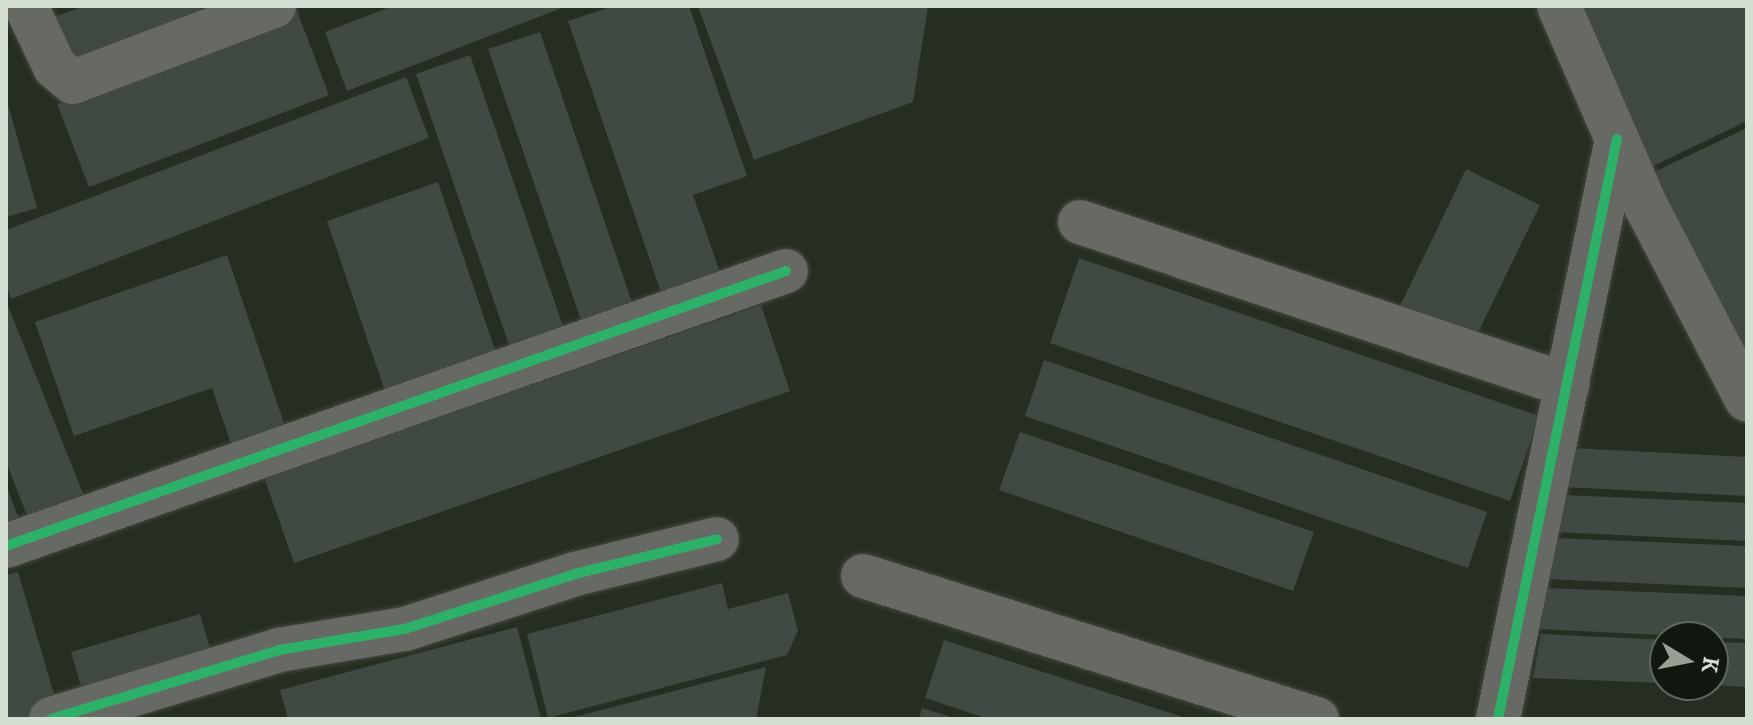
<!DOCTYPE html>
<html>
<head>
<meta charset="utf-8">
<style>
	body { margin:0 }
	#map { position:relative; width:1753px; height:725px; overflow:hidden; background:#262e23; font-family:Lora,serif }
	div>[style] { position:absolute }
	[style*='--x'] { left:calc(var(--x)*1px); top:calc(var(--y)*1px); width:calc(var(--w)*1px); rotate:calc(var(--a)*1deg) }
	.building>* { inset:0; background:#414a42 }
	.roads { filter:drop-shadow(0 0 2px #434940) drop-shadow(0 0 2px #434940) }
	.minor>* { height:44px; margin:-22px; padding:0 22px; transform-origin:22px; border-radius:22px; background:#676964 }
	.cycleway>* { height:10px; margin:-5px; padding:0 5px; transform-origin:5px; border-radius:5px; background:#2db169 }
	span { translate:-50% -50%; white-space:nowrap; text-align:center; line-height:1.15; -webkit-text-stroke:6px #121810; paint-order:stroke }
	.frame { position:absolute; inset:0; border:8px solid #d5ded2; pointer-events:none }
	.north { position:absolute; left:1649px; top:621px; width:80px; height:80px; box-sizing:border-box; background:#121810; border:2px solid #60675e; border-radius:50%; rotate:100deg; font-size:22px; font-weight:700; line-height:32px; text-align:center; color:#d5ded2 }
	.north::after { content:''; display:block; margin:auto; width:28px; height:36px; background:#98a095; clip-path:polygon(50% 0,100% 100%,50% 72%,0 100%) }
</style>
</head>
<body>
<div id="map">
	<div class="building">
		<i style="clip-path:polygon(84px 6px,199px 6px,206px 24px,72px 73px,52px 18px)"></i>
		<i style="clip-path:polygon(393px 6px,567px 6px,347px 91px,325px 32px)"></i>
		<i style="clip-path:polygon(613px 6px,689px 6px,747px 176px,693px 195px,722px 278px,663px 298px,568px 21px)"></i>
		<i style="clip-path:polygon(698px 6px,928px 6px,913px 102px,754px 160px)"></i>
		<i style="clip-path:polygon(1570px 6px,1747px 6px,1747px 121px,1653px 166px)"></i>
		<i style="clip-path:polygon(297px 11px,329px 95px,89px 187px,57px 104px)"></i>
		<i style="clip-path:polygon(540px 32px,634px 308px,583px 326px,488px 49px)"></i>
		<i style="clip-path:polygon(470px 55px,565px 332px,511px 351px,416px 74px)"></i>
		<i style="clip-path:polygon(406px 77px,429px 138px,11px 299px,6px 284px,6px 230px)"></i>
		<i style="clip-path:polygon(6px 97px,37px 208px,6px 217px)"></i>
		<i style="clip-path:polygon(1747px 128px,1747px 372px,1654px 172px)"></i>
		<i style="clip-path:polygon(1466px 169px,1540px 205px,1474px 341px,1400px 306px)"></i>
		<i style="clip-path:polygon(438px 182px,497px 356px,386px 394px,327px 221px)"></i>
		<i style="clip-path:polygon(227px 255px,286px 429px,232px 447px,212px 388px,74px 436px,35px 322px)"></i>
		<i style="clip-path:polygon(1079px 258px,1539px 416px,1510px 501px,1050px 343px)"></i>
		<i style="clip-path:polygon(6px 301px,84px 496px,28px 518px,6px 462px)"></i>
		<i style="clip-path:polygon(761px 305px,790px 391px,294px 563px,264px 477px)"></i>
		<i style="clip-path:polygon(1044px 360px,1487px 512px,1468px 568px,1025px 416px)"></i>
		<i style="clip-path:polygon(1020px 432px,1314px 532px,1293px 591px,999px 490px)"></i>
		<i style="clip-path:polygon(1572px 448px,1747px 457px,1747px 496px,1563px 487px)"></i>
		<i style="clip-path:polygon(6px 486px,20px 521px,6px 527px)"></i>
		<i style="clip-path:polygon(1563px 495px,1747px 503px,1747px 541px,1555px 532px)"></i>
		<i style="clip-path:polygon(1555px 538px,1747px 546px,1747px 588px,1546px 579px)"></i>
		<i style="clip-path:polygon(18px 572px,59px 711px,31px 719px,6px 719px,6px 575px)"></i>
		<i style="clip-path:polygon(722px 583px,728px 609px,788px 593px,798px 631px,787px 655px,548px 718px,527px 634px)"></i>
		<i style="clip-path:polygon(1547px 588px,1747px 596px,1747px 639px,1539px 629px)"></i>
		<i style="clip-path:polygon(200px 614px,215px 665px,86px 703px,71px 652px)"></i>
		<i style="clip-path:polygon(517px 627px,541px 719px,288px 719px,280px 690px)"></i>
		<i style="clip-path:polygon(1541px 634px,1665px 640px,1665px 683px,1533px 678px)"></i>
		<i style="clip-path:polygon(944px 640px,1186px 718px,1186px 719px,988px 719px,925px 698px)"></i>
		<i style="clip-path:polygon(1713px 642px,1747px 643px,1747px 687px,1713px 685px)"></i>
		<i style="clip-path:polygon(766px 667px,756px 719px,571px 719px,571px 718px)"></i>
		<i style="clip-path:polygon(922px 708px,954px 718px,954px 719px,919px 719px)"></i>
	</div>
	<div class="roads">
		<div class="minor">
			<i style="--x:26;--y:6;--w:68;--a:64.6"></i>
			<i style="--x:55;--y:67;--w:23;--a:40"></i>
			<i style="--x:73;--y:82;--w:215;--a:-20.7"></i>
			<i style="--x:1559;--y:6;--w:220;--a:66.5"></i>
			<i style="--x:1647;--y:208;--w:216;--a:62.5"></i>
			<i style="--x:1080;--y:222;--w:514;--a:18.51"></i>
			<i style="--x:6;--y:546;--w:827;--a:-19.42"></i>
			<i style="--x:863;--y:576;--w:476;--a:17.5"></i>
			<i style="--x:51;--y:719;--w:238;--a:-16.8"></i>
			<i style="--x:279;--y:650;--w:128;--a:-9.5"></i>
			<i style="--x:405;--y:629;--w:179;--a:-17.9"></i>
			<i style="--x:575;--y:574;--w:146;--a:-13.8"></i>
			<i style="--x:1498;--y:719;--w:592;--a:-78.41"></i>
		</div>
	</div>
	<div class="cycleway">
		<i style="--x:6;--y:546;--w:827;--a:-19.42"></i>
		<i style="--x:51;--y:719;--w:238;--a:-16.8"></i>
		<i style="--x:279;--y:650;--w:128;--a:-9.5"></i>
		<i style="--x:405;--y:629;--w:179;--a:-17.9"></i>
		<i style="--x:575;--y:574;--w:146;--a:-13.8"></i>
		<i style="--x:1498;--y:719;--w:592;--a:-78.41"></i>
	</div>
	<div class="frame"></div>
	<div class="north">K</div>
</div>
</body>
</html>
